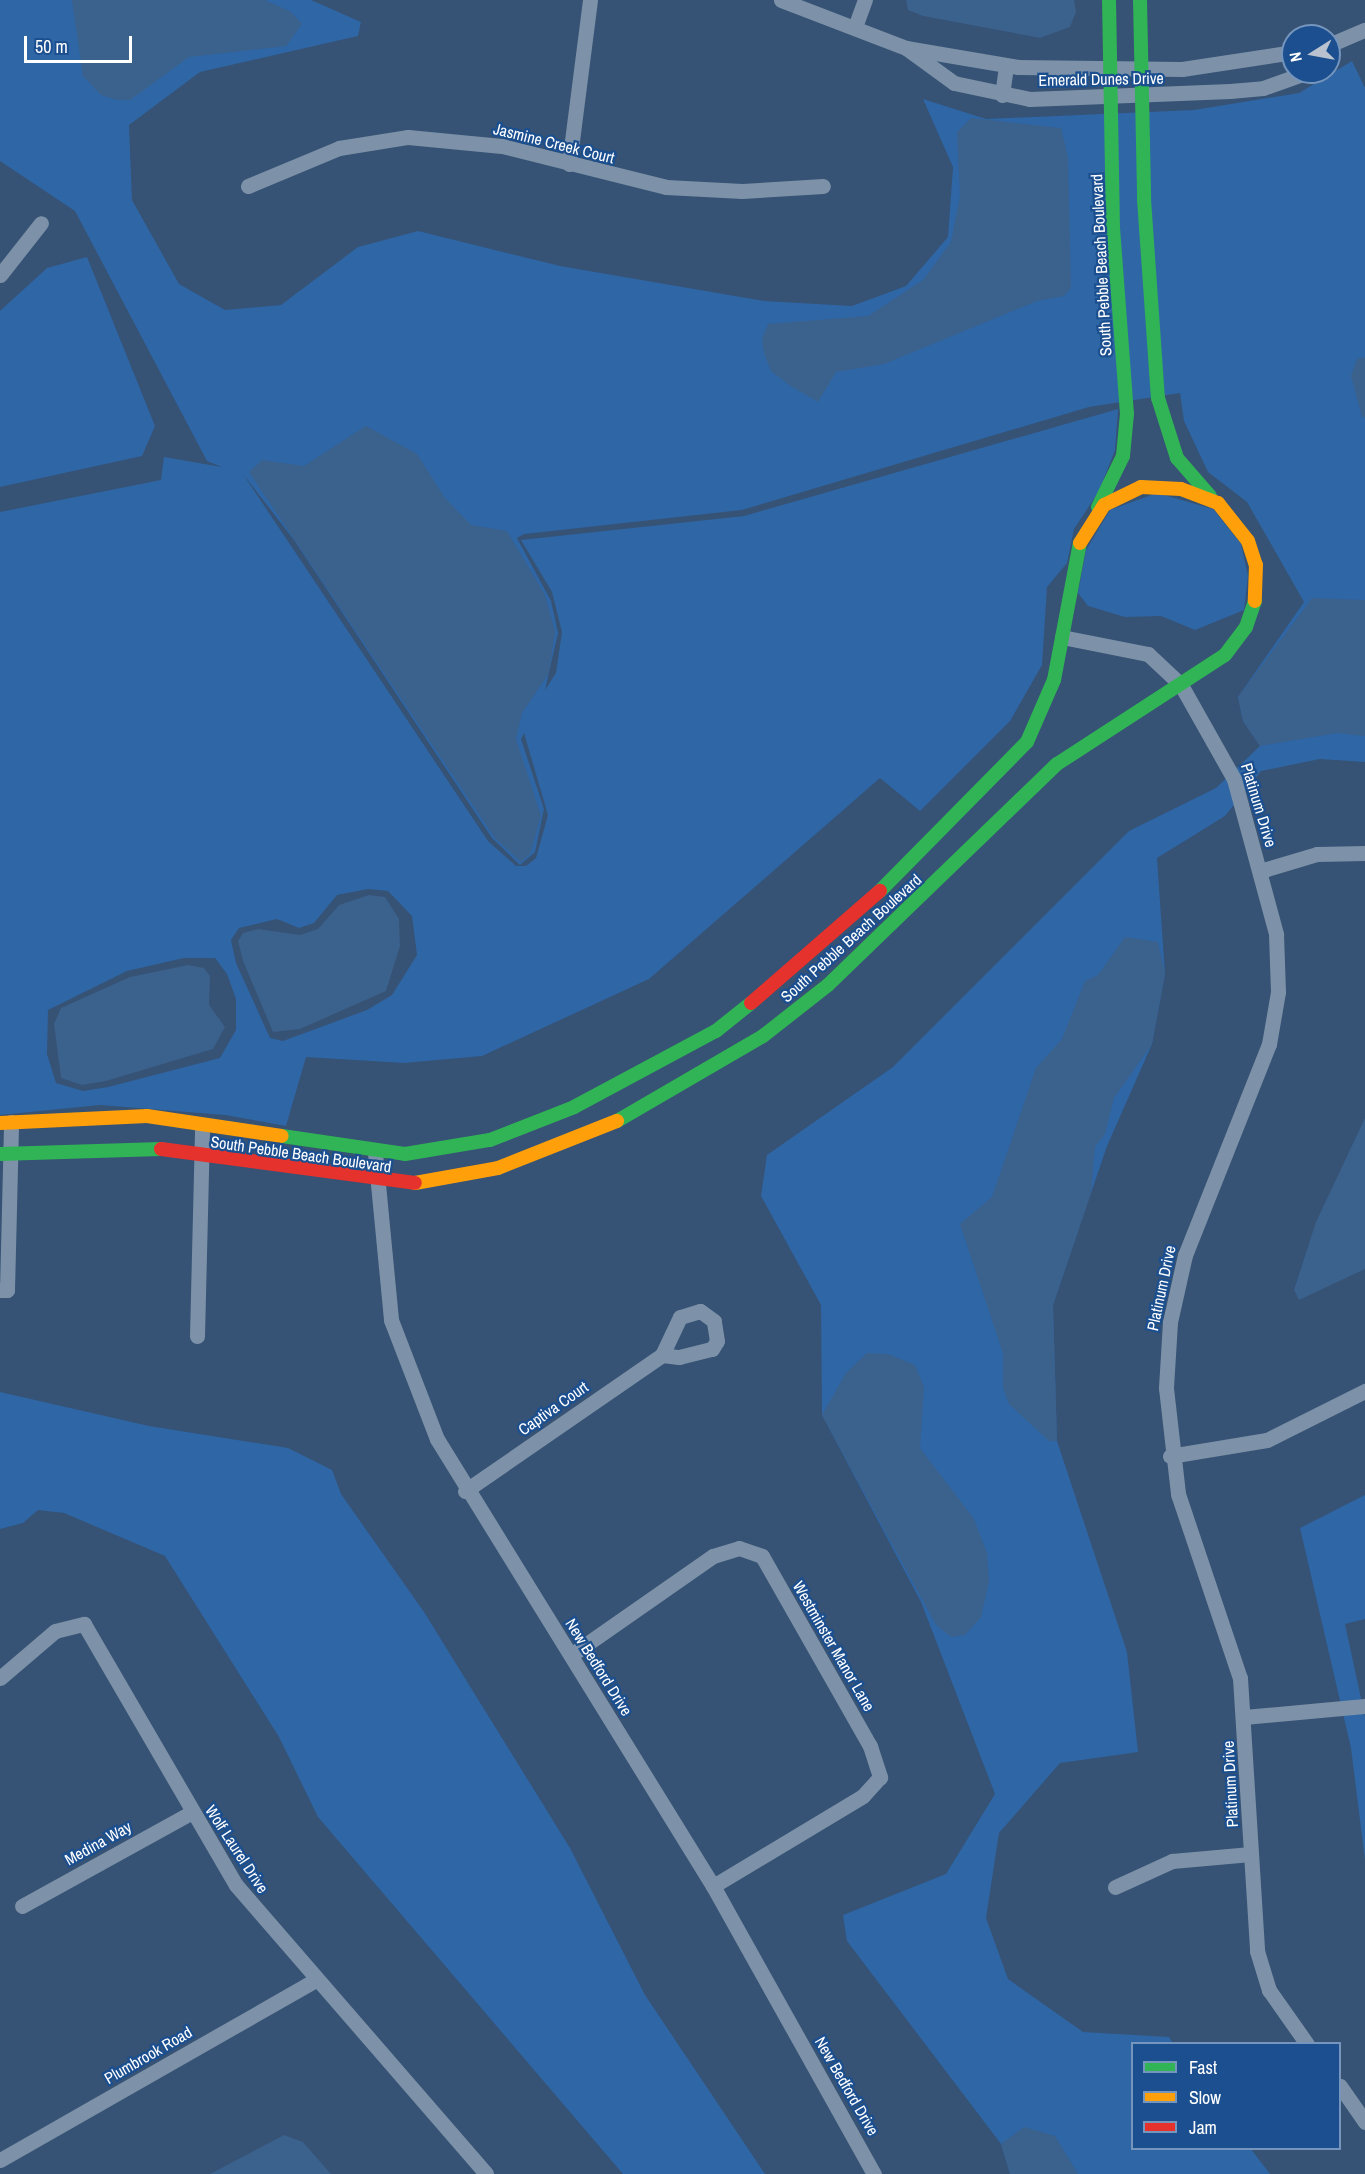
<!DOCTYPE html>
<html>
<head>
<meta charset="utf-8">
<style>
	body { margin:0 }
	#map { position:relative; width:1365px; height:2174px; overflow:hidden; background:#365274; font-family:"Archivo Narrow",sans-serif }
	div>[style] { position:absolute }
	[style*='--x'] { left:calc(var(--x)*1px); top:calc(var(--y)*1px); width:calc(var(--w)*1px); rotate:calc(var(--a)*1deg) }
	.green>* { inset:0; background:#2f66a5 }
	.water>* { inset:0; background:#3b618d }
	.street>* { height:15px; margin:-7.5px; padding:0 7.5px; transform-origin:7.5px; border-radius:7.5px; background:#7d92a8 }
	.fast>* { height:14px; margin:-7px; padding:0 7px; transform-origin:7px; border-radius:7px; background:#30b455 }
	.slow>* { height:14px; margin:-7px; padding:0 7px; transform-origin:7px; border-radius:7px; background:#ff9f0a }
	.jam>* { height:14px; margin:-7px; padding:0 7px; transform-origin:7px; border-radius:7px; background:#e5322d }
	span { translate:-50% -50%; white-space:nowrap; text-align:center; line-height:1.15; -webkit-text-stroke:4.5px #1b4f8f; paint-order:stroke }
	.street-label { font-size:16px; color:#fff }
	.legend { position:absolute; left:1131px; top:2042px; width:210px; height:108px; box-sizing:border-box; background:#1b4f8f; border:2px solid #7695bc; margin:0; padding:8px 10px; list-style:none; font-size:18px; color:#fff }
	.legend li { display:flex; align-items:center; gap:12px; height:30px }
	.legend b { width:30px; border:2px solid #7695bc }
	.north { position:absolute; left:1281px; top:24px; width:60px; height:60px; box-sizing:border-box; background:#1b4f8f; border:2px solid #7695bc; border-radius:50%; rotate:259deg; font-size:16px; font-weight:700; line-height:24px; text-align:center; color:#fff }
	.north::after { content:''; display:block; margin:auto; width:21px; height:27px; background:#b9c2ce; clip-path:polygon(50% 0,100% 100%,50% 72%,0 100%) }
	.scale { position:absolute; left:24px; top:36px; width:108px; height:27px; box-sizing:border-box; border:3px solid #fff; border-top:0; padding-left:8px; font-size:18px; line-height:21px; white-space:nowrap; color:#fff; -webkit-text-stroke:4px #1b4f8f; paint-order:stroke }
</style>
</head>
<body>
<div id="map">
	<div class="green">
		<i style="clip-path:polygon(evenodd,0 0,311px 0,361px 22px,358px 36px,200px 72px,129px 125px,132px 200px,179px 284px,225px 310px,281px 305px,358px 247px,418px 231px,560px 266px,764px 301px,852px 306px,906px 286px,948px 237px,953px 167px,923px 99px,986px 119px,1194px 110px,1299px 93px,1352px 61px,1365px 88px,1365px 762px,1320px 759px,1261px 771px,1225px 816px,1157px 858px,1165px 974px,1152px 1044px,1107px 1146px,1053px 1305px,1057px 1441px,1127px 1652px,1138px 1752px,1060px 1763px,999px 1833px,986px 1918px,1008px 1979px,1083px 2032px,1169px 2037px,1173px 2043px,1132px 2044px,1132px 2148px,1251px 2149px,1270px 2174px,1010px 2174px,1001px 2144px,847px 1941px,843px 1915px,946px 1874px,995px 1794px,921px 1602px,822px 1415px,821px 1305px,761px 1196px,767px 1155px,893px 1067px,1129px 831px,1216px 788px,1260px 746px,1243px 721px,1238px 697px,1304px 602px,1247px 502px,1208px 472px,1184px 421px,1180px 393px,1089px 407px,742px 510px,524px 534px,517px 538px,551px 601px,558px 633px,545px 690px,556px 673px,562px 632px,552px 592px,521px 540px,744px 516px,1118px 409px,1115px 450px,1099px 491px,1074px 529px,1067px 563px,1047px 587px,1042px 665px,1010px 721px,920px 811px,880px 778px,649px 979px,482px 1056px,404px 1063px,306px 1057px,286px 1126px,225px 1115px,100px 1105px,0 1115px,0 512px,161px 480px,164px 457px,222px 467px,207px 461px,75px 211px,0 161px,0 0,243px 474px,294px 540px,492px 838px,520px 865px,535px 852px,544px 809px,521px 739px,524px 733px,548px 815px,536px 858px,526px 866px,516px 866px,488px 841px,243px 474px,0 0,368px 889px,388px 891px,412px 916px,417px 955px,392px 995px,367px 1010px,302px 1034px,283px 1041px,270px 1038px,236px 963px,231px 940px,239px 928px,277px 919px,299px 928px,314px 923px,337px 895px,368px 889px,0 0,184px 958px,215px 958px,227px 974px,236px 999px,236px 1030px,220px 1058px,108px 1087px,83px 1091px,56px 1083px,47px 1054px,48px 1010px,127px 971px,184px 958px)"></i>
		<i style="clip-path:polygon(87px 257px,155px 426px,142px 456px,0 487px,0 311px,47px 268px)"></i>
		<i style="clip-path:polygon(1157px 493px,1213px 509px,1241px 544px,1248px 576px,1244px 610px,1195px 630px,1161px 616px,1125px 617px,1088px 606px,1078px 593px,1086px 550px,1110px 510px)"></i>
		<i style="clip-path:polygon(0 1392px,149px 1426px,288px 1448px,332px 1470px,341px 1494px,424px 1612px,570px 1848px,645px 1995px,765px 2174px,623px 2174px,318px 1817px,279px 1737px,165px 1556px,64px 1513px,38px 1510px,23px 1523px,0 1529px)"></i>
		<i style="clip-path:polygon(1365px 1495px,1365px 1619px,1345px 1624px,1365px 1717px,1365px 1860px,1351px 1748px,1300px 1528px)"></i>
	</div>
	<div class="water">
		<i style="clip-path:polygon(72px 0,265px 0,291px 12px,302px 24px,286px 46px,189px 57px,130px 100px,117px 100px,101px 95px,83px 76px)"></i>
		<i style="clip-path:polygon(906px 0,1074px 0,1076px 12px,1070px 27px,1040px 38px,923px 16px,908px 10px)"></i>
		<i style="clip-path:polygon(971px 118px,1061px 128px,1068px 157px,1071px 288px,1064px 296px,1037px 301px,884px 364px,836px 372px,818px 402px,789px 385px,771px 371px,764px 353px,762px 339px,768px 324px,868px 316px,923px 280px,951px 242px,960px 196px,957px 132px)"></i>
		<i style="clip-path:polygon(1365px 357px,1365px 417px,1362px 417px,1351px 376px,1357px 359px)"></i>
		<i style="clip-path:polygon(366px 426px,417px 454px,445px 498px,471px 525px,507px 531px,545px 595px,555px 631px,549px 673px,522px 713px,516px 739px,541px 816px,530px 854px,521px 862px,495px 838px,249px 472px,262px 460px,304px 466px)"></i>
		<i style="clip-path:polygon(1312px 598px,1365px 600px,1365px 736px,1337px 733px,1260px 746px,1243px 721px,1238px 697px)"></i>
		<i style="clip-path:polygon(369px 895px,385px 897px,399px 919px,400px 946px,386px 991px,300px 1029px,273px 1032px,243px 961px,238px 941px,243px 933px,258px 929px,300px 935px,318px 929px,339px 905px)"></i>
		<i style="clip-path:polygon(1125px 937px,1158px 942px,1165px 974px,1152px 1044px,1114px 1098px,1105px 1134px,1095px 1147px,1091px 1193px,1053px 1305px,1057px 1441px,1049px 1441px,1009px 1404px,1003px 1388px,1003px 1353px,960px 1224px,992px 1197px,1036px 1068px,1062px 1039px,1085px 981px,1098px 975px)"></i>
		<i style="clip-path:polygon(188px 965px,204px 968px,210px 976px,209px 1005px,225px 1027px,213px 1049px,106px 1081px,82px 1085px,61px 1078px,54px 1024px,61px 1008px,130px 977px)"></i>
		<i style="clip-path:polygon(1365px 1118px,1365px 1269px,1299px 1300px,1294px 1290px,1316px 1222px)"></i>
		<i style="clip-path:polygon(867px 1353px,888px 1354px,915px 1365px,924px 1387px,920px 1448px,974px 1519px,987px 1553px,989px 1581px,981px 1617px,965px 1635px,951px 1637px,936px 1625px,822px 1415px,846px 1373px)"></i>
		<i style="clip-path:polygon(1024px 2127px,1055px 2136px,1078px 2174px,1010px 2174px,1001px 2144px)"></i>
		<i style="clip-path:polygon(284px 2135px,303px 2142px,331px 2174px,210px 2174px)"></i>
	</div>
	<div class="street">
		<i style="--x:781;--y:0;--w:134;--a:21"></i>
		<i style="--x:906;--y:48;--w:114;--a:9.6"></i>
		<i style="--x:1018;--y:67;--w:164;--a:0.7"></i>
		<i style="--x:1182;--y:69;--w:112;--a:-8.7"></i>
		<i style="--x:855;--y:27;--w:29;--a:-70"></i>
		<i style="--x:1329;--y:45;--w:39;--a:-23"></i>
		<i style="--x:906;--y:48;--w:59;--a:36.1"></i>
		<i style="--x:954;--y:83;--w:78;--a:11.9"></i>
		<i style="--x:1030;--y:99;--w:200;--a:-2.3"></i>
		<i style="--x:1230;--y:91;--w:33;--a:-5"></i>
		<i style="--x:1263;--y:88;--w:48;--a:-19.6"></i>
		<i style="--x:1002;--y:95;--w:30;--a:-82"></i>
		<i style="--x:569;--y:164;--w:165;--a:-82.7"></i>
		<i style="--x:248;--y:186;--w:99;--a:-22.7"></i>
		<i style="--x:339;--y:148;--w:70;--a:-9.1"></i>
		<i style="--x:408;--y:137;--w:94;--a:5.5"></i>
		<i style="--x:502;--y:146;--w:169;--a:14"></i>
		<i style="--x:666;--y:187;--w:76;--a:3"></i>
		<i style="--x:742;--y:191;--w:81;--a:-3.5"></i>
		<i style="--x:0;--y:275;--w:66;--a:-51.7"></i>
		<i style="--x:1062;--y:637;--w:88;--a:11.2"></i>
		<i style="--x:1148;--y:654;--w:45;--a:43.2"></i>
		<i style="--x:1181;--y:685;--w:108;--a:60.6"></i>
		<i style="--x:1234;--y:779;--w:161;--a:74.8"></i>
		<i style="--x:1276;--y:934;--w:58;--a:88"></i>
		<i style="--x:1278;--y:992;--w:53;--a:99.8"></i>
		<i style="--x:1269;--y:1044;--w:227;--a:111.7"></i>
		<i style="--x:1185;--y:1255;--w:69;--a:102.6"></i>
		<i style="--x:1170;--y:1322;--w:66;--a:93.5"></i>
		<i style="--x:1166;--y:1388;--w:107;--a:83.5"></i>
		<i style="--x:1178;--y:1494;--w:194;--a:71.4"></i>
		<i style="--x:1240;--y:1678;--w:274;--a:86.4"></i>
		<i style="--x:1257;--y:1951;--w:41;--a:72.9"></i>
		<i style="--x:1269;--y:1990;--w:66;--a:54.9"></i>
		<i style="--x:1260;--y:871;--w:59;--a:-16.6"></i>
		<i style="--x:1317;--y:854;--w:48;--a:-1.2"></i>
		<i style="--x:375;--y:1153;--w:168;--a:84.5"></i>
		<i style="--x:391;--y:1320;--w:128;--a:68.9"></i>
		<i style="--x:437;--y:1439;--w:525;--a:58.31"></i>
		<i style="--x:713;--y:1886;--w:330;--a:60.8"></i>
		<i style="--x:0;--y:1290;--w:7;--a:0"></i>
		<i style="--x:7;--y:1290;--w:168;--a:-88.6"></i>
		<i style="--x:197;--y:1336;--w:210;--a:-88.6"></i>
		<i style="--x:1170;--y:1456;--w:98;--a:-9.4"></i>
		<i style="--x:1267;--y:1440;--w:110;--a:-26.6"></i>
		<i style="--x:465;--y:1491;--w:239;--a:-34.6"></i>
		<i style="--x:662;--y:1355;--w:17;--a:7"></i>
		<i style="--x:679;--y:1357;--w:34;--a:-14"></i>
		<i style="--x:712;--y:1349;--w:9;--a:-58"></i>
		<i style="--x:717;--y:1341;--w:20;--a:-99"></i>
		<i style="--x:714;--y:1321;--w:17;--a:-144"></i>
		<i style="--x:700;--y:1311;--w:21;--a:163"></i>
		<i style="--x:680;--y:1317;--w:42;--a:115.3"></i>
		<i style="--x:571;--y:1655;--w:173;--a:-34.9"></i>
		<i style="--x:713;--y:1556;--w:27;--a:-17"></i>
		<i style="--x:739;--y:1548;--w:24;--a:19"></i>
		<i style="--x:762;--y:1556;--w:219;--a:60.4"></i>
		<i style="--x:870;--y:1746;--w:33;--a:72"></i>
		<i style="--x:880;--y:1777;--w:25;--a:132"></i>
		<i style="--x:863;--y:1796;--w:175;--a:149"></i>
		<i style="--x:0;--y:1678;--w:72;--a:-40.5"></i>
		<i style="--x:55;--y:1631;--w:30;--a:-14"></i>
		<i style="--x:84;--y:1624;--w:302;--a:59.8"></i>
		<i style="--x:236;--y:1885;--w:382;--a:49.1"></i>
		<i style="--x:1244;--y:1717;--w:121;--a:-5.2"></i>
		<i style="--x:1115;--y:1887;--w:63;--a:-24.5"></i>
		<i style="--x:1172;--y:1861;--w:79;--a:-5.1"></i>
		<i style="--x:22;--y:1906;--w:194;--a:-28.9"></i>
		<i style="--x:1340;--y:2086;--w:44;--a:55.2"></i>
		<i style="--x:0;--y:2160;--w:361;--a:-29.7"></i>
	</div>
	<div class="fast">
		<i style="--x:1140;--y:0;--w:199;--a:88.8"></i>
		<i style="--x:1144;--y:199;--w:199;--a:86"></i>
		<i style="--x:1158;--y:398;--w:63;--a:72.4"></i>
		<i style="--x:1177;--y:458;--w:50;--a:49"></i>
		<i style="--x:1098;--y:507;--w:57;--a:-63.9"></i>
		<i style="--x:1123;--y:456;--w:42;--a:-84.6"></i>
		<i style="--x:1127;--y:414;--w:187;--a:-94.3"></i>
		<i style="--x:1113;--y:228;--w:228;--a:-91"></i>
		<i style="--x:880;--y:891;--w:209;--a:-45.4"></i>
		<i style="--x:1027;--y:742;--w:68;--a:-66.5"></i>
		<i style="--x:1054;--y:680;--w:139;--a:-79.3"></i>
		<i style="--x:617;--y:1121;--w:169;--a:-30.2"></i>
		<i style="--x:763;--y:1036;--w:83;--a:-38.1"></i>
		<i style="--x:828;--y:985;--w:318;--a:-44"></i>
		<i style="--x:1057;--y:764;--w:200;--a:-33"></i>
		<i style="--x:1225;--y:655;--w:35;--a:-53"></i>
		<i style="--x:1246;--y:627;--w:28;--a:-71"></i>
		<i style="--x:282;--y:1136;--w:124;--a:8.3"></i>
		<i style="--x:405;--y:1154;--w:86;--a:-9.4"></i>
		<i style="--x:490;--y:1140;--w:90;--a:-21.4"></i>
		<i style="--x:574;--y:1107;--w:161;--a:-28.2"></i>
		<i style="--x:716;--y:1031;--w:45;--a:-38.7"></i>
		<i style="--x:0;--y:1154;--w:161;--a:-1.8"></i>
	</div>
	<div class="slow">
		<i style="--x:1080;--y:543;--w:45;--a:-57.7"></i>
		<i style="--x:1104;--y:505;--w:41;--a:-25.9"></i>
		<i style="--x:1141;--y:487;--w:40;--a:2.9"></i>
		<i style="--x:1181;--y:489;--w:40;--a:21"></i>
		<i style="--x:1218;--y:503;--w:48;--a:51.7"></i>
		<i style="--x:1248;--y:541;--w:25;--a:72"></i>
		<i style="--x:1256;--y:565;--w:36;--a:92"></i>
		<i style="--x:0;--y:1123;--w:147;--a:-2.7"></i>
		<i style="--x:147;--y:1116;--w:136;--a:8.4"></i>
		<i style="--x:415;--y:1183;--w:84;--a:-10.2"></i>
		<i style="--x:498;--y:1168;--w:128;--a:-21.6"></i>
	</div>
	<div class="jam">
		<i style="--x:751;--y:1003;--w:171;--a:-41"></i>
		<i style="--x:161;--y:1149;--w:256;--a:7.6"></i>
	</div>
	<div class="street-label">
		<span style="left:1101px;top:79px;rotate:-1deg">Emerald Dunes Drive</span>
		<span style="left:554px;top:143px;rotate:14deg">Jasmine Creek Court</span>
		<span style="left:1101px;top:265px;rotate:-93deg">South Pebble Beach Boulevard</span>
		<span style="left:1259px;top:805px;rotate:73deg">Platinum Drive</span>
		<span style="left:851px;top:938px;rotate:-42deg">South Pebble Beach Boulevard</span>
		<span style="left:301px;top:1154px;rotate:8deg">South Pebble Beach Boulevard</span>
		<span style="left:1161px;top:1288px;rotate:-78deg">Platinum Drive</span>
		<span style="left:553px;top:1408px;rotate:-35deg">Captiva Court</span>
		<span style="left:834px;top:1646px;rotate:60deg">Westminster Manor Lane</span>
		<span style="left:599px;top:1667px;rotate:58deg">New Bedford Drive</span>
		<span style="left:1230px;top:1784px;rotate:-93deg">Platinum Drive</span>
		<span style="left:98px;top:1843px;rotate:-29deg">Medina Way</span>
		<span style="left:237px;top:1849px;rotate:57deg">Wolf Laurel Drive</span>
		<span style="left:148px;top:2055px;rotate:-30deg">Plumbrook Road</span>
		<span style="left:847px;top:2086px;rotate:60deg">New Bedford Drive</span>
	</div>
	<ul class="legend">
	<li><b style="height:8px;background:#30b455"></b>Fast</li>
	<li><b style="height:8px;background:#ff9f0a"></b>Slow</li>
	<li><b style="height:8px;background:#e5322d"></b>Jam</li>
	</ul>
	<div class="north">N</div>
	<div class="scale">50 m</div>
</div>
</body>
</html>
